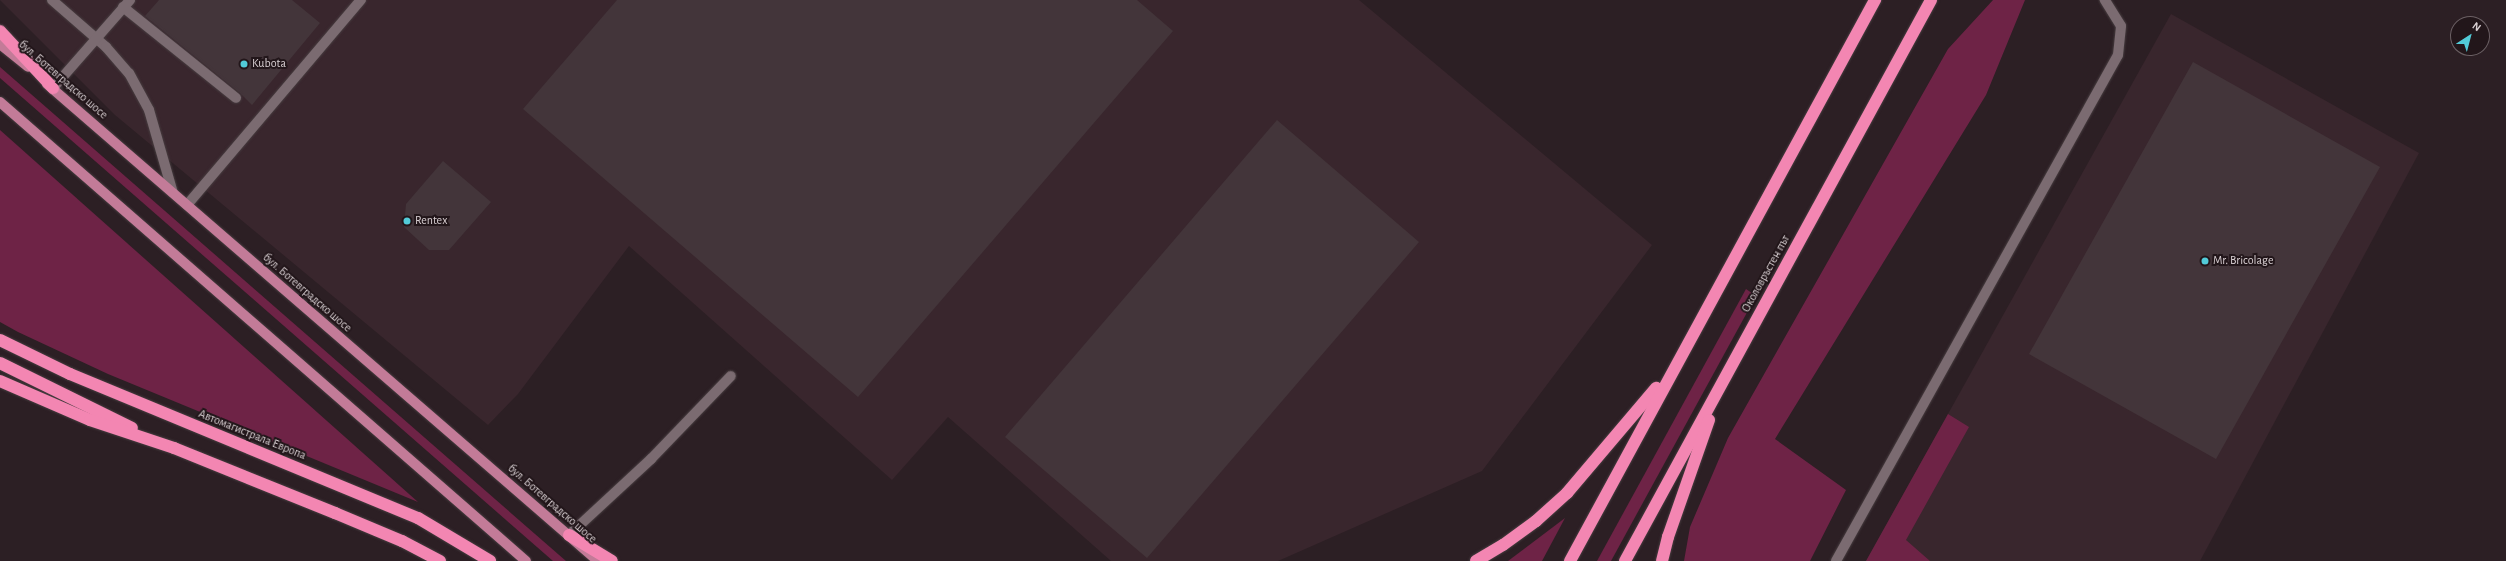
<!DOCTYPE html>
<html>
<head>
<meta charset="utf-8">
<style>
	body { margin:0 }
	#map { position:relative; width:2506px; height:561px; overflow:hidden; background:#2c1f24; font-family:"Alegreya Sans",sans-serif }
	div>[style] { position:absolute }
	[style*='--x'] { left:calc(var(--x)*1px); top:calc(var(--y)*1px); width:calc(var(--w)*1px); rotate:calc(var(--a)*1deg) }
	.built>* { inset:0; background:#39262d }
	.green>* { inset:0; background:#6e2346 }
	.building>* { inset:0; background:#43353a }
	.roads { filter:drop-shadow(0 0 1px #473d40) drop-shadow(0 0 1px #473d40) }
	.minor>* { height:10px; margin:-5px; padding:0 5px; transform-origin:5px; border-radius:5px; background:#7b6b71 }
	.major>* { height:10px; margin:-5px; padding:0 5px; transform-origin:5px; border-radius:5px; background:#c37b98 }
	.highway>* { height:12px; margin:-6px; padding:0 6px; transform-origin:6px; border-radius:6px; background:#f386b2 }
	.dots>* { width:11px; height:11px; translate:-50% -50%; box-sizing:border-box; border:2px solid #22161a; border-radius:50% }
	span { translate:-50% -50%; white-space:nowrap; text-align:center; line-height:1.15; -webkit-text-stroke:4px #22161a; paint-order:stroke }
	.poi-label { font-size:12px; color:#d9d0d3 }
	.left { translate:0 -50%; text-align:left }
	.street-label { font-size:12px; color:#d9d0d3 }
	.north { position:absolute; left:2450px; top:16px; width:40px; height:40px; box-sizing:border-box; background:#22161a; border:1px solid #6b6064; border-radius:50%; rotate:36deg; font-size:11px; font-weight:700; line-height:16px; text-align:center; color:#d9d0d3 }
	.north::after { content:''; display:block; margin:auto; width:14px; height:18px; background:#52cbd8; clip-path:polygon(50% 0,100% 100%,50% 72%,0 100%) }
</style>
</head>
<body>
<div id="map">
	<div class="built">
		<i style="clip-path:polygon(0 0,1359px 0,1652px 245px,1482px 471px,1278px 561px,1111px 561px,948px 417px,892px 480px,629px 246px,518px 394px,488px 425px,115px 115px)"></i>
		<i style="clip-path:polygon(2171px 14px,2419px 153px,2200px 561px,1866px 561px)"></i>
	</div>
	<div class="green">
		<i style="clip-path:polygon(1993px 0,2025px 0,1986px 95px,1775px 439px,1846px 490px,1810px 561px,1684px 561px,1690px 527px,1728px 438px,1948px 49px)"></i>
		<i style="clip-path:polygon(0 67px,566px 561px,553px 561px,0 78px)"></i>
		<i style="clip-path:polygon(0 130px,418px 502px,108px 374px,18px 332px,0 322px)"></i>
		<i style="clip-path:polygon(1746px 289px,1756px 296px,1611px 561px,1597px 561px)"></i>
		<i style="clip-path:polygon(1948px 414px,1969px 427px,1906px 540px,1930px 561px,1866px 561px)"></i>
		<i style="clip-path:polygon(1565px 518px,1542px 561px,1508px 561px)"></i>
	</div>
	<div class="building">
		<i style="clip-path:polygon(159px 0,292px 0,320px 23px,252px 105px,240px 93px,145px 16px)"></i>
		<i style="clip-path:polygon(617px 0,1137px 0,1173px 31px,858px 397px,523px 109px)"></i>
		<i style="clip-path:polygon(2193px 62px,2380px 167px,2216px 459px,2029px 354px)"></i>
		<i style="clip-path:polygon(1277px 120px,1419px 242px,1147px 558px,1005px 437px)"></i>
		<i style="clip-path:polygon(443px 161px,491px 202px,449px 250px,429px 250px,404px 227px,406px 204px)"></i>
	</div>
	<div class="roads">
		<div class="minor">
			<i style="--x:52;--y:0;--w:72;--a:41"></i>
			<i style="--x:106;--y:47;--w:35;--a:49"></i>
			<i style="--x:129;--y:73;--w:42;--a:61.6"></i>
			<i style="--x:149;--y:110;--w:86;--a:73.9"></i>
			<i style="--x:123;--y:7;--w:145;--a:38.8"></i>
			<i style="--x:53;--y:88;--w:117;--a:-48.8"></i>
			<i style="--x:187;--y:205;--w:269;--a:-49.7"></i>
			<i style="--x:569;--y:535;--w:112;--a:-42.8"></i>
			<i style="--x:651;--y:459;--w:115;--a:-46.1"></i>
			<i style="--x:1836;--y:561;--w:579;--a:-60.87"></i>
			<i style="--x:2118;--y:55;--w:29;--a:-84"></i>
			<i style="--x:2121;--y:26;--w:31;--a:-122"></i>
		</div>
		<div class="major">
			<i style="--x:0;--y:44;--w:36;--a:39"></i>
			<i style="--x:47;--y:84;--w:729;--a:40.88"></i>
			<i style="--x:0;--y:102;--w:698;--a:41.11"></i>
		</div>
		<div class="highway">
			<i style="--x:0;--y:31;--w:78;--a:47.1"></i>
			<i style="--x:0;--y:340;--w:78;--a:25.9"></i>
			<i style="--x:70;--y:374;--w:377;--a:22.5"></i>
			<i style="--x:418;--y:518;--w:84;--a:30.8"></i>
			<i style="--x:0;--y:363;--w:147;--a:26.2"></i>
			<i style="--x:0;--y:381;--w:98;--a:23.4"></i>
			<i style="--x:90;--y:420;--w:89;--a:18.4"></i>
			<i style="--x:174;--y:448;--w:174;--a:22"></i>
			<i style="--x:335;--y:513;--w:73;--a:22.7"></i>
			<i style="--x:402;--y:541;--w:43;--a:27.8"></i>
			<i style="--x:569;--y:535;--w:50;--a:31.2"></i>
			<i style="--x:1476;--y:561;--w:31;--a:-31"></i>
			<i style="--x:1503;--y:545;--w:41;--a:-36"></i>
			<i style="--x:1536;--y:521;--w:42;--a:-42.1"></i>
			<i style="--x:1567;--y:493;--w:138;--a:-49.7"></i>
			<i style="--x:1570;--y:561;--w:639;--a:-61.47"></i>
			<i style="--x:1625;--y:561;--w:639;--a:-61.39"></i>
			<i style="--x:1662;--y:561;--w:25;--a:-76"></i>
			<i style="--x:1668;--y:537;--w:124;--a:-70.7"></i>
		</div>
	</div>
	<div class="dots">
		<i style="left:244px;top:64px;background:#52cbd8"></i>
		<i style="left:407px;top:221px;background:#52cbd8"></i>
		<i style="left:2205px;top:261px;background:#52cbd8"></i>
	</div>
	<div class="poi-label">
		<span class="left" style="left:252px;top:64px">Kubota</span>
		<span class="left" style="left:415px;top:221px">Rentex</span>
		<span class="left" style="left:2213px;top:261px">Mr. Bricolage</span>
	</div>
	<div class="street-label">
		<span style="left:63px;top:80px;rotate:41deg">бул. Ботевградско шосе</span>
		<span style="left:1766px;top:274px;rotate:-61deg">Околовръстен път</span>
		<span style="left:307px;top:293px;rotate:41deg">бул. Ботевградско шосе</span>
		<span style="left:252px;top:435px;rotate:22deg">Автомагистрала Европа</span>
		<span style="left:552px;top:504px;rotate:41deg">бул. Ботевградско шосе</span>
	</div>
	<div class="north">N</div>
</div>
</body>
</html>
